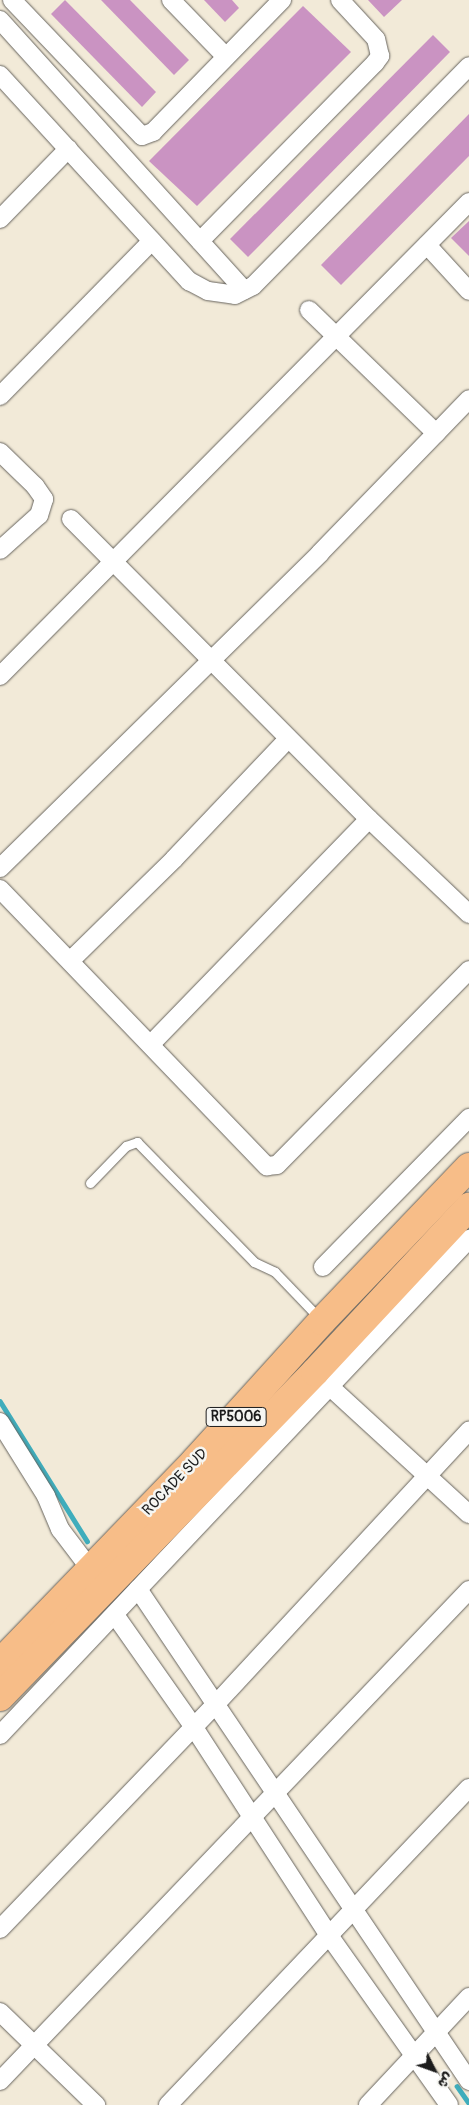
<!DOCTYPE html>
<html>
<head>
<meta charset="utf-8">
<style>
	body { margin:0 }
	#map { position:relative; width:469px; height:2105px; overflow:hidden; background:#f2ead8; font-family:Pangolin,"Playpen Sans Arabic",sans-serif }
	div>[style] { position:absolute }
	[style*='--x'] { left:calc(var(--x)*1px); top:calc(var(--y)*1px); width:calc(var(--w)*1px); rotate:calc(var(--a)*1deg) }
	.stream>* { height:4.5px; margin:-2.25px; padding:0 2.25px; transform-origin:2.25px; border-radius:2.25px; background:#3fadbc }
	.building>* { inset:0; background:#ca93c2 }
	.roads { filter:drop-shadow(0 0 1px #67645e) drop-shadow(0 0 1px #67645e) }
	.lane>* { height:9px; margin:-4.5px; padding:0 4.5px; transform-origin:4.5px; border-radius:4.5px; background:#fff }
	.street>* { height:18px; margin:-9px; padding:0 9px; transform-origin:9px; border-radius:9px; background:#fff }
	.highway>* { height:28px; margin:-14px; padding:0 14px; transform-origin:14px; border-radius:14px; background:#f7bd88 }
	span { translate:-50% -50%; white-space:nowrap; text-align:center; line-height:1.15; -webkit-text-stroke:5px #f6f6f2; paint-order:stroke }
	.shield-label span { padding:1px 4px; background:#f6f6f2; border:1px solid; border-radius:4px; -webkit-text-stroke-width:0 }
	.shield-label { font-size:14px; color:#1c1c1c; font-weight:700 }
	.street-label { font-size:15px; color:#1c1c1c }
	.north { position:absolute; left:409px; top:2045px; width:50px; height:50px; -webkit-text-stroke:4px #f6f6f2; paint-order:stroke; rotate:132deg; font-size:14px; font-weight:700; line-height:20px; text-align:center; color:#1c1c1c }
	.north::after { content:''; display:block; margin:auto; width:18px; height:22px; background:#1c1c1c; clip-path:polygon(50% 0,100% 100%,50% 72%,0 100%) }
</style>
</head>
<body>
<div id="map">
	<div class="stream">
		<i style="--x:0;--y:1401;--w:165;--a:58.1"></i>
		<i style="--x:457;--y:2086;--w:21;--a:55"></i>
	</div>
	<div class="building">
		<i style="clip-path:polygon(65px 0,156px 92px,142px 107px,51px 14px)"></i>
		<i style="clip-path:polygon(101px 0,130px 0,189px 60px,174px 75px)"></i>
		<i style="clip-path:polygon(204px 0,232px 0,239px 8px,225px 22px)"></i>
		<i style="clip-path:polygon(368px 0,402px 0,384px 17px)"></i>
		<i style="clip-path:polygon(303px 6px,351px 52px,197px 206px,149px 161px)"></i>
		<i style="clip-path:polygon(433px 35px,450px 52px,248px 257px,230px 239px)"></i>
		<i style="clip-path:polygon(469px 114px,469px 156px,341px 285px,321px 265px)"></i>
		<i style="clip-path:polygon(469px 221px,469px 256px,451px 238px)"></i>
	</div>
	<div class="roads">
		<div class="lane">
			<i style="--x:90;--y:1183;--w:52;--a:-45.8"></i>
			<i style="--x:126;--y:1146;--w:12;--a:-20"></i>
			<i style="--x:137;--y:1142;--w:168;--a:45.7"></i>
			<i style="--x:254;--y:1262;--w:23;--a:25"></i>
			<i style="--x:275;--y:1272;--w:65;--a:46.2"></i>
		</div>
		<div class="street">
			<i style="--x:12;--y:0;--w:188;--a:46.3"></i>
			<i style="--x:142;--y:136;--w:12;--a:-20"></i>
			<i style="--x:153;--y:132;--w:185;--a:-45.7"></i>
			<i style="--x:171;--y:0;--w:79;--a:46"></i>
			<i style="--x:0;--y:20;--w:364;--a:47.9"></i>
			<i style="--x:0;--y:75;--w:280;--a:47.5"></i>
			<i style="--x:189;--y:281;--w:21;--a:28"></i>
			<i style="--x:208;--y:291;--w:27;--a:8"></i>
			<i style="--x:235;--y:295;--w:20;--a:-27"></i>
			<i style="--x:253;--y:286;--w:308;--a:-45.5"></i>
			<i style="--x:0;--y:219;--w:98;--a:-45.8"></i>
			<i style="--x:200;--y:241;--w:250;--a:-45.5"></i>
			<i style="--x:375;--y:63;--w:9;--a:-54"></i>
			<i style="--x:380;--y:56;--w:17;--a:-103"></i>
			<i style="--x:376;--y:39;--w:53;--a:-132.7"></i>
			<i style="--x:427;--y:245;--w:62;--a:47.6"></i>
			<i style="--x:309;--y:310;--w:177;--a:44.1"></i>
			<i style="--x:0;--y:396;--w:217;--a:-45.6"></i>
			<i style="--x:0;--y:452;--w:49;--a:44.2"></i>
			<i style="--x:35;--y:486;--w:16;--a:55"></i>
			<i style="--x:44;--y:499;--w:17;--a:107"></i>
			<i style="--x:39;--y:515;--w:52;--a:138.1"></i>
			<i style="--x:71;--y:519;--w:423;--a:45.2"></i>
			<i style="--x:369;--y:819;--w:138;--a:43.5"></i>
			<i style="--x:0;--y:676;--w:667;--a:-45.3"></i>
			<i style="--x:0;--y:868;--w:449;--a:-44.5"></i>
			<i style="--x:320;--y:553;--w:214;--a:-45.9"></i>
			<i style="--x:0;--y:889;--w:385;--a:46.1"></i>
			<i style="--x:267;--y:1166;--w:10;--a:-6"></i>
			<i style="--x:277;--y:1165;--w:274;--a:-45.4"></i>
			<i style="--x:70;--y:961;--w:146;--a:-44.4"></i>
			<i style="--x:174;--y:859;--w:166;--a:-46.5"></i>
			<i style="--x:151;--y:1044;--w:313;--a:-45.9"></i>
			<i style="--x:323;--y:1267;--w:209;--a:-45.6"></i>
			<i style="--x:328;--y:1385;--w:191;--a:42.5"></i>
			<i style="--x:0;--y:1422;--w:87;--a:58.1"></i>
			<i style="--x:46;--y:1496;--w:36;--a:67"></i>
			<i style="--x:60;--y:1529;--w:51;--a:52.9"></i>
			<i style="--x:138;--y:1589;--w:593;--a:56.07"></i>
			<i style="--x:115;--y:1615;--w:136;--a:54.9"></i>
			<i style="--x:193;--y:1726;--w:248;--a:57"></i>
			<i style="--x:328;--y:1934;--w:209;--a:54.7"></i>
			<i style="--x:0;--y:1735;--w:683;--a:-46.6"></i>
			<i style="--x:0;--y:1929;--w:310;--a:-46.2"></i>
			<i style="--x:215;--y:1705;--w:374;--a:-47.2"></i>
			<i style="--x:0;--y:2012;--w:134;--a:44.1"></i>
			<i style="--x:0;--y:2081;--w:679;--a:-46.31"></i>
			<i style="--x:168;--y:2105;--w:437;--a:-46.5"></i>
			<i style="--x:368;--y:2105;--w:148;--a:-46.9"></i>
		</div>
		<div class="highway">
			<i style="--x:0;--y:1663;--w:281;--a:-46"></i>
			<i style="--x:195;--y:1461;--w:189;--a:-47.8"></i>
			<i style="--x:322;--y:1321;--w:213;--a:-46.3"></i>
			<i style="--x:0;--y:1697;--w:453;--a:-45.9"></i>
			<i style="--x:315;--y:1372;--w:226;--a:-47"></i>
		</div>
	</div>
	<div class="shield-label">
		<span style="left:236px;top:1417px">RP5006</span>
	</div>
	<div class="street-label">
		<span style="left:175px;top:1482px;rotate:-46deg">ROCADE SUD</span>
	</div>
	<div class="north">ش</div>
</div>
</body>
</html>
